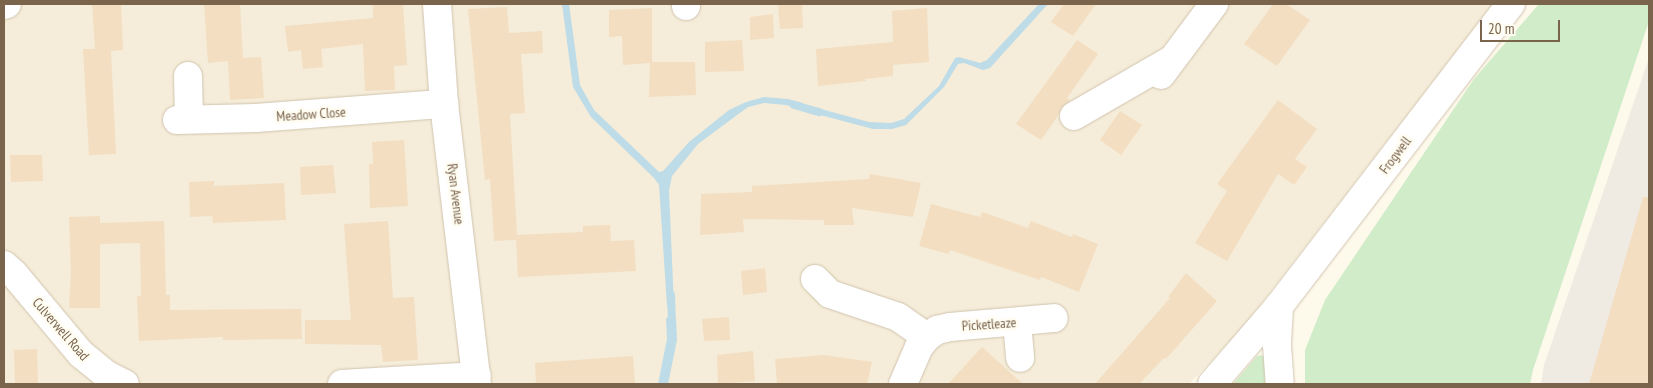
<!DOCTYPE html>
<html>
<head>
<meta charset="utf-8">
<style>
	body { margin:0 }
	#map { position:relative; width:1653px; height:388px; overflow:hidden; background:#fdf9eb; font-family:"PT Sans Narrow",sans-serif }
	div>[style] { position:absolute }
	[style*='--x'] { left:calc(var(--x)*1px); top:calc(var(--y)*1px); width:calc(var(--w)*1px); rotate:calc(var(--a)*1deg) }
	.residential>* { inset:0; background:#f5edd9 }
	.industrial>* { inset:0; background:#efebe3 }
	.green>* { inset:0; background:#d1ecc8 }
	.water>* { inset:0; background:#bedbe8 }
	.stream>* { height:8px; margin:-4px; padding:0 4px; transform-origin:4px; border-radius:4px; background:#bedbe8 }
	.building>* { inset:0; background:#f3dec2 }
	.roads { filter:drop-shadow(0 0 1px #d1c3af) drop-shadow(0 0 1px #d1c3af) }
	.minor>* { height:28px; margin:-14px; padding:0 14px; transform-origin:14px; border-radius:14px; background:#fff }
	span { translate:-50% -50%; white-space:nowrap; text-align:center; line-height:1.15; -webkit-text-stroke:5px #fffcf2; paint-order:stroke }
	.street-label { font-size:14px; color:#7a644c }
	.frame { position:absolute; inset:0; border:5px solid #7a644c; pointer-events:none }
	.scale { position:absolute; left:1480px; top:20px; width:80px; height:22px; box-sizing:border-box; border:2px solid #7a644c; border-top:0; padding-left:6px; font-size:15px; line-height:18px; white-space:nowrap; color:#7a644c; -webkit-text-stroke:4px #fffcf2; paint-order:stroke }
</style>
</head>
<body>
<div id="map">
	<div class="residential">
		<i style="clip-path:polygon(4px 4px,1493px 4px,1239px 332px,1189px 384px,4px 384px)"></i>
	</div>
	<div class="industrial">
		<i style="clip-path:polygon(1649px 58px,1649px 384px,1541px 384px,1544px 365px)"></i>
	</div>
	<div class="green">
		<i style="clip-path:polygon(1539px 4px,1649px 4px,1649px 21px,1533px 370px,1530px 384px,1305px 384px,1305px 350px,1325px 300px,1474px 79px)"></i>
		<i style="clip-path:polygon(1261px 355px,1266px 357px,1270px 384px,1233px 384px,1257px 356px)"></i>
	</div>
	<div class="water">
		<i style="clip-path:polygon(562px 4px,569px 4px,580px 85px,594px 110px,659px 172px,663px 171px,689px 142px,729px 110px,746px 102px,764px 97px,788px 99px,803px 103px,802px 110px,786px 105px,764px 103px,748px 107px,698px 144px,672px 176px,669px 191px,674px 305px,667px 306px,659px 185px,654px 178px,591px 117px,573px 87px)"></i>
		<i style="clip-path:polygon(1039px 4px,1048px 4px,990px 68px,983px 70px,964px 63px,958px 64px,944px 87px,906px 125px,892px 129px,873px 129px,809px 112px,810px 106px,869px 122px,891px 123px,904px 119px,939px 86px,955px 58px,959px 57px,980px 63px,987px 60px)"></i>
		<i style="clip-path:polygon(666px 318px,676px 318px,677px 340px,668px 384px,658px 384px,667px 339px)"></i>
	</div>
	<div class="stream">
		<i style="--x:794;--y:105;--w:26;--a:16"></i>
		<i style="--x:671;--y:295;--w:31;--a:88"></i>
	</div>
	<div class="building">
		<i style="clip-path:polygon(92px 4px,121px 4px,123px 50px,111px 51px,116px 154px,89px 155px,83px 49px,95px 49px)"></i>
		<i style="clip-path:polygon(204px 4px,240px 4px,243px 58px,261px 57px,264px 98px,230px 100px,228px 61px,208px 63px)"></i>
		<i style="clip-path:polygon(373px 4px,403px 4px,407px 65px,394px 66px,395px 90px,365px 91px,363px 44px,321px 49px,323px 67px,303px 69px,301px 50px,288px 52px,285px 26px,373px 18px)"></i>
		<i style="clip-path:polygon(778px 4px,802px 4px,803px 28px,780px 29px)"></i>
		<i style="clip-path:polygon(1064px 4px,1096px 4px,1073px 36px,1051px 22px)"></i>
		<i style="clip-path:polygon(1273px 4px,1286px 4px,1310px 20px,1277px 66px,1244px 44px)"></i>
		<i style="clip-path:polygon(507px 7px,509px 33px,542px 31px,543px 53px,521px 54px,525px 113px,510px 114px,517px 235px,583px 232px,583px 226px,610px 225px,611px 241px,634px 240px,636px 271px,518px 277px,516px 240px,494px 241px,490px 179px,485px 180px,468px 9px)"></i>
		<i style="clip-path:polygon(652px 8px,652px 62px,695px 62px,696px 95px,649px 97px,650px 63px,623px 65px,622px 36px,609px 37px,609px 10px)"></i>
		<i style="clip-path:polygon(927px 8px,929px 62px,893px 65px,893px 76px,865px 79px,866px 81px,818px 86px,816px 49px,893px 42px,892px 11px)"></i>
		<i style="clip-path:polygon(773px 14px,774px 38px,750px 40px,750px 17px)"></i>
		<i style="clip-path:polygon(742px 40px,744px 71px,705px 72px,705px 42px)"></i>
		<i style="clip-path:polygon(1077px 40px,1098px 54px,1067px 98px,1070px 100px,1061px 108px,1058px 116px,1041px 140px,1016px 124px)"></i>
		<i style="clip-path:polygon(1278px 100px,1317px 129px,1295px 159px,1307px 167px,1294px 185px,1278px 174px,1227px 261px,1195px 243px,1227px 191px,1217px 184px)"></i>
		<i style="clip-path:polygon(1120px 111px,1142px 125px,1121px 155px,1100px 140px)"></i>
		<i style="clip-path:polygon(404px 140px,408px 206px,370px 208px,369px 164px,373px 164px,372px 142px)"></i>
		<i style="clip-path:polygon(10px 155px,42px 155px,43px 181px,11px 182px)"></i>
		<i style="clip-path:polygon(333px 165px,336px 193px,301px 195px,300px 167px)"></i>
		<i style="clip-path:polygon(870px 174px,921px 183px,913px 217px,852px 208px,854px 225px,824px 225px,824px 220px,743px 219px,744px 232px,700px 235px,701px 194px,752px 192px,752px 186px,869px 179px)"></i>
		<i style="clip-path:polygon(214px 181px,214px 186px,284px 183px,286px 220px,213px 223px,212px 216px,190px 217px,189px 182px)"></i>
		<i style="clip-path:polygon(1643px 197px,1649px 197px,1649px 384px,1589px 384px)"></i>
		<i style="clip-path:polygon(931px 204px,980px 217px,982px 212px,1028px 228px,1031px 221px,1072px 237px,1073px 234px,1098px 244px,1079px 292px,1041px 277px,1040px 280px,950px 250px,949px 254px,919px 246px)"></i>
		<i style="clip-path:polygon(100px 216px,100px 223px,164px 221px,166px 295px,170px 295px,170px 310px,301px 309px,302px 339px,223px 340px,223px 337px,139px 341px,137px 296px,141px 296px,140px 243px,100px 244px,100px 308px,69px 308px,71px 272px,69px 217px)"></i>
		<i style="clip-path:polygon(388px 221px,393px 298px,414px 297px,418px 360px,383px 362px,381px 345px,305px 344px,305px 320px,351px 320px,344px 224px)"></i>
		<i style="clip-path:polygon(765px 268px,767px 292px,743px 295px,741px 271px)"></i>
		<i style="clip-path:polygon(1186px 273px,1217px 301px,1166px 359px,1164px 358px,1139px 384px,1095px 384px,1170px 298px,1168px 297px)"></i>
		<i style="clip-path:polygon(729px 317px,730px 340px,704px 341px,702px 319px)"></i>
		<i style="clip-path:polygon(982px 347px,1023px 384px,948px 384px)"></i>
		<i style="clip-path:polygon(37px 349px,38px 384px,15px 384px,14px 350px)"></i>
		<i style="clip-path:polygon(753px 351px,755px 381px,718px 384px,717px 355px)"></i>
		<i style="clip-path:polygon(824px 355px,872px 362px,867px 384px,777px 384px,775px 359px)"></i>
		<i style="clip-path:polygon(633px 356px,635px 384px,536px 384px,535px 363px)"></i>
	</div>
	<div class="roads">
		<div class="minor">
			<i style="--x:437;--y:4;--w:100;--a:86"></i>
			<i style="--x:444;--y:104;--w:282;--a:83.3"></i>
			<i style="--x:686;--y:4;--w:2;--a:90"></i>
			<i style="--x:4;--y:5;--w:3;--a:-18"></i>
			<i style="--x:1161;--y:75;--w:89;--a:-53.3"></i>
			<i style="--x:188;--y:76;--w:43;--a:88.7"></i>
			<i style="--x:1074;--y:116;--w:112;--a:-30"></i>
			<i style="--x:177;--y:120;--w:79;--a:-1.5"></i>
			<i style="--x:256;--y:118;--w:189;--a:-4.3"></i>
			<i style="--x:4;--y:265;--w:13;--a:42"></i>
			<i style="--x:14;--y:274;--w:104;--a:50.1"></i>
			<i style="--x:81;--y:354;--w:33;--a:39"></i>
			<i style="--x:107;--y:375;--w:20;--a:27"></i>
			<i style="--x:815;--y:279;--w:21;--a:45"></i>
			<i style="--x:830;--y:294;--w:72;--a:18.7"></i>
			<i style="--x:898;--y:317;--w:35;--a:35"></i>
			<i style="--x:1279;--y:306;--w:39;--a:93"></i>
			<i style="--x:1277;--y:345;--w:39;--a:86"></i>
			<i style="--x:1017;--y:322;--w:36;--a:85"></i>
			<i style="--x:342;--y:384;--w:135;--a:-3.4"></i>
			<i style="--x:903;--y:384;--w:40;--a:-66.6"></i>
			<i style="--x:919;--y:347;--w:13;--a:-51"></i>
			<i style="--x:927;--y:337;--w:12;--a:-35"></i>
			<i style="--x:937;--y:330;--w:13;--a:-13"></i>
			<i style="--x:950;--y:327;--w:104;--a:-4.9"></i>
			<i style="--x:1212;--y:384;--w:103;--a:-49.3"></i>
			<i style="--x:1279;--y:306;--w:381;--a:-52.5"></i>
		</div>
	</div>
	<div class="street-label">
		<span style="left:311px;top:114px;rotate:-4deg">Meadow Close</span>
		<span style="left:1395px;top:155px;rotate:-53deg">Frogwell</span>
		<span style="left:456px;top:194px;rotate:83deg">Ryan Avenue</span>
		<span style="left:989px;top:324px;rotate:-4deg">Picketleaze</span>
		<span style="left:61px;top:329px;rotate:49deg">Culverwell Road</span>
	</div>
	<div class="frame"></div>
	<div class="scale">20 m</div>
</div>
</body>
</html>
